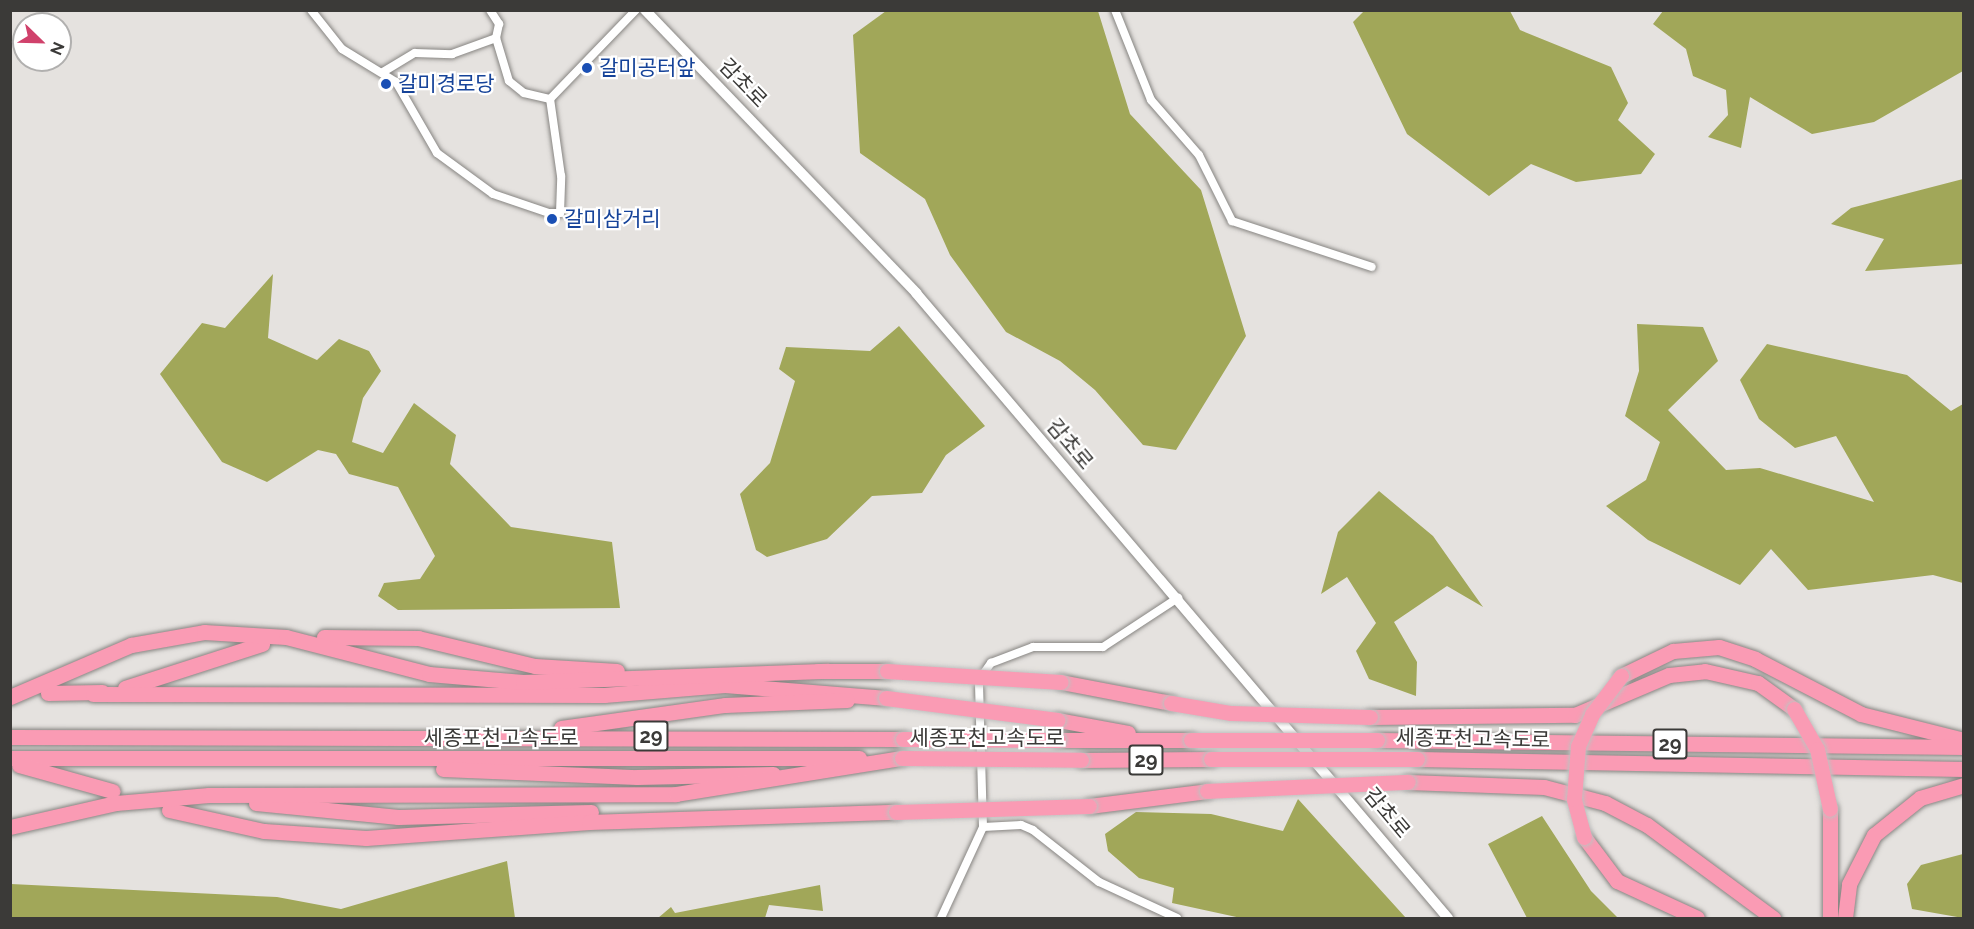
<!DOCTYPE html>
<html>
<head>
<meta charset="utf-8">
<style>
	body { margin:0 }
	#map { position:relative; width:1974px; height:929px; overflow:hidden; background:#e5e2df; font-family:Raleway,"Noto Sans KR",sans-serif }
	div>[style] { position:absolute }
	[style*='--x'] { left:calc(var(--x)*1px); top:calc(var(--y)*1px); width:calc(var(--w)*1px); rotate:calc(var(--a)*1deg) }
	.forest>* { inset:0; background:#a1a759 }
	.roads { filter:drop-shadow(0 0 2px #878582) drop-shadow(0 0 2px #878582) }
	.street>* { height:8px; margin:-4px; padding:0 4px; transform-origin:4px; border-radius:4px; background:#fff }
	.secondary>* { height:10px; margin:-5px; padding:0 5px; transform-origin:5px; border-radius:5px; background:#fff }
	.highway>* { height:15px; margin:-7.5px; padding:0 7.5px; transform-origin:7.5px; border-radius:7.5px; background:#fa9bb4 }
	.bridges { filter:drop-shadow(0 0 2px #c0c0bf) drop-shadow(0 0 2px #c0c0bf) }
	.highway-bridge>* { height:15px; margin:-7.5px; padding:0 7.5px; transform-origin:7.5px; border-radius:7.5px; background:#fa9bb4 }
	.dots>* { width:16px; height:16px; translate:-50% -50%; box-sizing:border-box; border:3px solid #fff; border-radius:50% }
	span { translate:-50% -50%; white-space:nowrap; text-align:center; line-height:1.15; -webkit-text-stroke:4.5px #fff; paint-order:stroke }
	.shield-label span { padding:2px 4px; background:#fff; border:2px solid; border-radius:4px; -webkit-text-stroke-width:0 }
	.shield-label { font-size:20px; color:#3b3a38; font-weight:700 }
	.transit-label { font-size:21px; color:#164399 }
	.left { translate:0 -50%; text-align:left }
	.street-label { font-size:21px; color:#3b3a38 }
	.frame { position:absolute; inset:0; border:12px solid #3b3a38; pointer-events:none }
	.north { position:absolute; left:12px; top:12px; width:60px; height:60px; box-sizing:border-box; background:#fff; border:2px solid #b1b0af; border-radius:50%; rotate:113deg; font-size:16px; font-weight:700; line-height:24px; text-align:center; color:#3b3a38 }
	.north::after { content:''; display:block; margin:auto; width:21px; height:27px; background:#d0416b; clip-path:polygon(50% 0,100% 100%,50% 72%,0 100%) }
</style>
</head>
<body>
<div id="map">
	<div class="forest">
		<i style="clip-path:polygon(1365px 10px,1510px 11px,1520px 30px,1611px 67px,1628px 103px,1618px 120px,1655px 154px,1641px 174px,1576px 182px,1531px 164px,1489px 196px,1407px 134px,1353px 22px)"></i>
		<i style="clip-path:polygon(886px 11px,1098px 11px,1130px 114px,1201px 190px,1246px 336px,1176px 450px,1143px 445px,1095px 390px,1060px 361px,1006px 332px,950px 255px,925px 199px,860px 153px,853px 35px)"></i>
		<i style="clip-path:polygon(1663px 11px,1963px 11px,1963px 71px,1874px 122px,1812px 134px,1750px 97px,1741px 148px,1708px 137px,1728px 115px,1726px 90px,1693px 76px,1686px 49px,1653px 24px)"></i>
		<i style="clip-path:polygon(1963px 179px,1963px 264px,1865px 271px,1884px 239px,1831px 224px,1851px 208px)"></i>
		<i style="clip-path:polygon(273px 274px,268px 338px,317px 360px,339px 339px,369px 351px,381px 371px,363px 398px,352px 442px,383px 453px,414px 403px,456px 435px,450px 464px,511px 527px,612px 542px,620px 608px,398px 610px,378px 596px,384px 583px,420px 579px,435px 556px,398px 487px,349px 474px,336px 454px,318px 450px,267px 482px,222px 462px,160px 374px,202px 323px,225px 328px)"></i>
		<i style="clip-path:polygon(1637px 324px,1703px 327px,1718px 361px,1668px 410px,1726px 470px,1760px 468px,1874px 502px,1836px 436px,1795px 448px,1759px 419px,1740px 380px,1767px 344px,1907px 375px,1951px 411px,1963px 404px,1963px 583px,1933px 575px,1808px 590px,1771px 549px,1740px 585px,1648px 540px,1606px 506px,1646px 480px,1660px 442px,1625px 416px,1639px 371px)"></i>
		<i style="clip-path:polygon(899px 326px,985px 426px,946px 455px,922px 493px,872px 496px,827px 539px,767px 557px,756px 550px,740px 494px,770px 463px,795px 381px,779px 369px,786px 347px,870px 351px)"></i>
		<i style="clip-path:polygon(1379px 491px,1433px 536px,1483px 607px,1447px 586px,1394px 622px,1417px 662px,1416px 696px,1369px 679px,1356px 651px,1376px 623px,1347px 577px,1321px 594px,1338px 532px)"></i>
		<i style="clip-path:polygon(1298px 799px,1406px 918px,1241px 918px,1172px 903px,1174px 888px,1139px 878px,1108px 851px,1105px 834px,1136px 812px,1211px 814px,1283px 831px)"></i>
		<i style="clip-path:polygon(1542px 816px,1591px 891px,1618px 918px,1527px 918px,1488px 844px)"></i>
		<i style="clip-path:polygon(1963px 854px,1963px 918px,1912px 909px,1907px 884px,1921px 865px)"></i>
		<i style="clip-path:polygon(507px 861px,515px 918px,11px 918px,11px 884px,277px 897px,341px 909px)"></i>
		<i style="clip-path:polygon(820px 885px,823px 911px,769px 905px,765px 918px,658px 918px,671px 907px,675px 913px)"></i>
	</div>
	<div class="roads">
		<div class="street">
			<i style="--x:311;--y:10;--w:50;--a:51.5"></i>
			<i style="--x:342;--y:49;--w:63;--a:31.4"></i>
			<i style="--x:396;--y:82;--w:82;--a:60"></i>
			<i style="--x:437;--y:153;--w:69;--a:36.2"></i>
			<i style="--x:493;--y:194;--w:59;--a:18.7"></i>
			<i style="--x:549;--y:213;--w:11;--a:0"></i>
			<i style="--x:560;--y:213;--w:37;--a:-88"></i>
			<i style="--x:561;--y:176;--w:78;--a:-98.1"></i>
			<i style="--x:550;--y:99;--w:124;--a:-46"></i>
			<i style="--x:490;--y:10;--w:17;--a:57"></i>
			<i style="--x:499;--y:24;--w:14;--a:102"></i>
			<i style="--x:496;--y:38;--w:45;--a:73.2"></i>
			<i style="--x:509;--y:81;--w:19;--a:39"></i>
			<i style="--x:524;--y:93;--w:27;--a:13"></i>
			<i style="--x:1115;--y:10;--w:97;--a:68.2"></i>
			<i style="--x:1151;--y:100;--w:73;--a:48.9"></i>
			<i style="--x:1199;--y:155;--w:74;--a:63.4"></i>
			<i style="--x:1232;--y:221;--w:147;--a:18.2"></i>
			<i style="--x:383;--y:72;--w:37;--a:-31"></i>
			<i style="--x:415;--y:53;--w:37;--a:2"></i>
			<i style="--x:452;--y:54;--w:47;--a:-20"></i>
			<i style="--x:941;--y:918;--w:100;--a:-65.2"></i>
			<i style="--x:1177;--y:918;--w:86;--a:-155.2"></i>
			<i style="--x:1099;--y:882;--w:84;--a:-141.8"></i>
			<i style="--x:1033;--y:830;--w:13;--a:-157"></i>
			<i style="--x:1021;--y:825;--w:38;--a:177"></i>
			<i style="--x:983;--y:827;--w:147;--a:-91.6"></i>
			<i style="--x:979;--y:680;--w:21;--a:-55"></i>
			<i style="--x:991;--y:663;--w:45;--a:-20.9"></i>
			<i style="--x:1033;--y:647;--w:70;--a:0"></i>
			<i style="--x:1103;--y:647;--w:90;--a:-33.2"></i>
		</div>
		<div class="secondary">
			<i style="--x:645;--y:10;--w:392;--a:46.2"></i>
			<i style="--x:916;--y:293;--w:821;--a:49.6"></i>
		</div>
		<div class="highway">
			<i style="--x:324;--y:637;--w:94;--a:0.6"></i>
			<i style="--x:418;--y:638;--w:120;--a:13.5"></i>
			<i style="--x:535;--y:666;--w:82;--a:3.5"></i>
			<i style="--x:818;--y:671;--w:69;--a:0"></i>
			<i style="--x:1621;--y:676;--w:58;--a:-25.7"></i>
			<i style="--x:1673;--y:651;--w:46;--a:-5"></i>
			<i style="--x:1719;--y:647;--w:38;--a:18"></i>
			<i style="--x:1755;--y:659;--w:119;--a:27.4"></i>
			<i style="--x:1861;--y:714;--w:106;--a:14.2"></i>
			<i style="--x:1061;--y:682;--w:112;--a:10.8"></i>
			<i style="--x:125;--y:688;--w:144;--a:-17.8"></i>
			<i style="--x:48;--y:693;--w:54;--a:-1.1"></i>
			<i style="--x:93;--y:694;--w:511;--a:0.11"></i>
			<i style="--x:604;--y:695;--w:121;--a:-4.7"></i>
			<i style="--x:725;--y:685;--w:162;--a:4.6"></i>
			<i style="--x:10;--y:697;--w:132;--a:-23.3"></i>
			<i style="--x:131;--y:645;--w:74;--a:-10.1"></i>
			<i style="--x:204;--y:632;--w:82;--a:3.5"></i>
			<i style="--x:286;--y:637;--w:148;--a:14.5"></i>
			<i style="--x:429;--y:674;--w:94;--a:4.9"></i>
			<i style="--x:523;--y:682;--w:305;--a:-2.1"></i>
			<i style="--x:1370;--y:717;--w:205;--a:-0.6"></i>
			<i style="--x:1575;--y:715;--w:102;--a:-23.1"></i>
			<i style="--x:1669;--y:675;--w:36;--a:-6"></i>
			<i style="--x:1705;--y:671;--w:54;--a:12.8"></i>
			<i style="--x:1758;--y:683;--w:44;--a:35.8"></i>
			<i style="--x:1058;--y:720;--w:71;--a:10.5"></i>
			<i style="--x:561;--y:728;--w:166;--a:-8"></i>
			<i style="--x:725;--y:705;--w:122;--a:-2.3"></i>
			<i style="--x:10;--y:737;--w:893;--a:0.13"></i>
			<i style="--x:1058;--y:740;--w:133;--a:0"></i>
			<i style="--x:1377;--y:740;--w:587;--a:0.68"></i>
			<i style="--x:10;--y:758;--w:849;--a:0"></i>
			<i style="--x:1417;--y:759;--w:547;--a:1.05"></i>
			<i style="--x:1081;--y:760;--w:130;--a:-0.4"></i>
			<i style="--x:19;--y:765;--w:97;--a:15.6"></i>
			<i style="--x:443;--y:769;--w:194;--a:2.4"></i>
			<i style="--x:637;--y:777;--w:136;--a:-1.3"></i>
			<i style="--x:1408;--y:782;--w:136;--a:2.1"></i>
			<i style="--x:1544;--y:787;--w:63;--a:14.7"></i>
			<i style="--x:1605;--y:803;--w:47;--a:27.6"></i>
			<i style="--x:1647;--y:825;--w:157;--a:36.4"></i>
			<i style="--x:256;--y:803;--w:143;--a:5.6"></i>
			<i style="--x:398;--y:817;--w:193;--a:-1.5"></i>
			<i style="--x:1089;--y:806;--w:119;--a:-7.2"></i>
			<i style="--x:169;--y:810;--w:97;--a:12.5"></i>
			<i style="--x:264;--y:831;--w:102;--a:3.9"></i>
			<i style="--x:366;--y:838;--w:224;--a:-4.1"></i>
			<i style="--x:589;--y:822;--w:307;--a:-1.9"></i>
			<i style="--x:10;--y:827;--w:109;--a:-12.8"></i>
			<i style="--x:116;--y:803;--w:93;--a:-4.9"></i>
			<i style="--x:209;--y:795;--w:467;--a:-0.1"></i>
			<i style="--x:676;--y:794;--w:229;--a:-9.1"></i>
			<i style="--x:1584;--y:837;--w:55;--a:53.1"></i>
			<i style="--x:1617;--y:881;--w:88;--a:24.8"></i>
			<i style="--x:1830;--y:918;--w:109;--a:-90"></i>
			<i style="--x:1845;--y:918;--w:34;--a:-83"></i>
			<i style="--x:1849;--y:884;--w:55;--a:-63"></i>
			<i style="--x:1874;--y:835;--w:59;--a:-38.8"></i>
			<i style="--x:1920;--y:798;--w:46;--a:-16.5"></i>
		</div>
	</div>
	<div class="bridges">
		<div class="highway-bridge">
			<i style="--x:887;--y:671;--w:174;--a:3.6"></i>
			<i style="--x:886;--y:698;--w:173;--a:7.3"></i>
			<i style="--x:1171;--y:703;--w:61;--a:9.5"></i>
			<i style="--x:1231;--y:713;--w:139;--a:1.6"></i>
			<i style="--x:1794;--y:709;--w:46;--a:60.1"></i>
			<i style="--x:1817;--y:749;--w:61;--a:77.8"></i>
			<i style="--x:903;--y:739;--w:155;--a:0.4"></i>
			<i style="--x:1191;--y:740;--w:186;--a:0"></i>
			<i style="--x:902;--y:758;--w:179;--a:0.6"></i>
			<i style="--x:1211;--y:759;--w:206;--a:0"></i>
			<i style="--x:1207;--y:791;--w:201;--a:-2.6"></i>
			<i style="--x:896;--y:812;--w:193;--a:-1.8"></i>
			<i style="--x:1584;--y:837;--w:39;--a:-105"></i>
			<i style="--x:1574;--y:799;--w:53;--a:-85.7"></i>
			<i style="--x:1578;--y:746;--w:35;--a:-66"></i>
			<i style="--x:1592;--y:714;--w:48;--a:-52.7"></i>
		</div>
	</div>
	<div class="dots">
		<i style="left:587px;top:68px;background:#1a4fb4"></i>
		<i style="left:386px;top:84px;background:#1a4fb4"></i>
		<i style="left:552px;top:219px;background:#1a4fb4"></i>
	</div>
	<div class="shield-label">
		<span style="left:651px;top:736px">29</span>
		<span style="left:1670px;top:744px">29</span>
		<span style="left:1146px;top:760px">29</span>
	</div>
	<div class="transit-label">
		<span class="left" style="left:599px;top:68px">갈미공터앞</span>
		<span class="left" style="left:398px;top:84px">갈미경로당</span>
		<span class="left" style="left:564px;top:219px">갈미삼거리</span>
	</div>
	<div class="street-label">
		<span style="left:743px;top:83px;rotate:46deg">감초로</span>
		<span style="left:1070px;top:444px;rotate:50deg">감초로</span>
		<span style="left:501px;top:738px">세종포천고속도로</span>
		<span style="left:987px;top:738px">세종포천고속도로</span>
		<span style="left:1473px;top:739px;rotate:1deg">세종포천고속도로</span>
		<span style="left:1387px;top:813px;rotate:50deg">감초로</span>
	</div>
	<div class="frame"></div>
	<div class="north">N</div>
</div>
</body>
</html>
